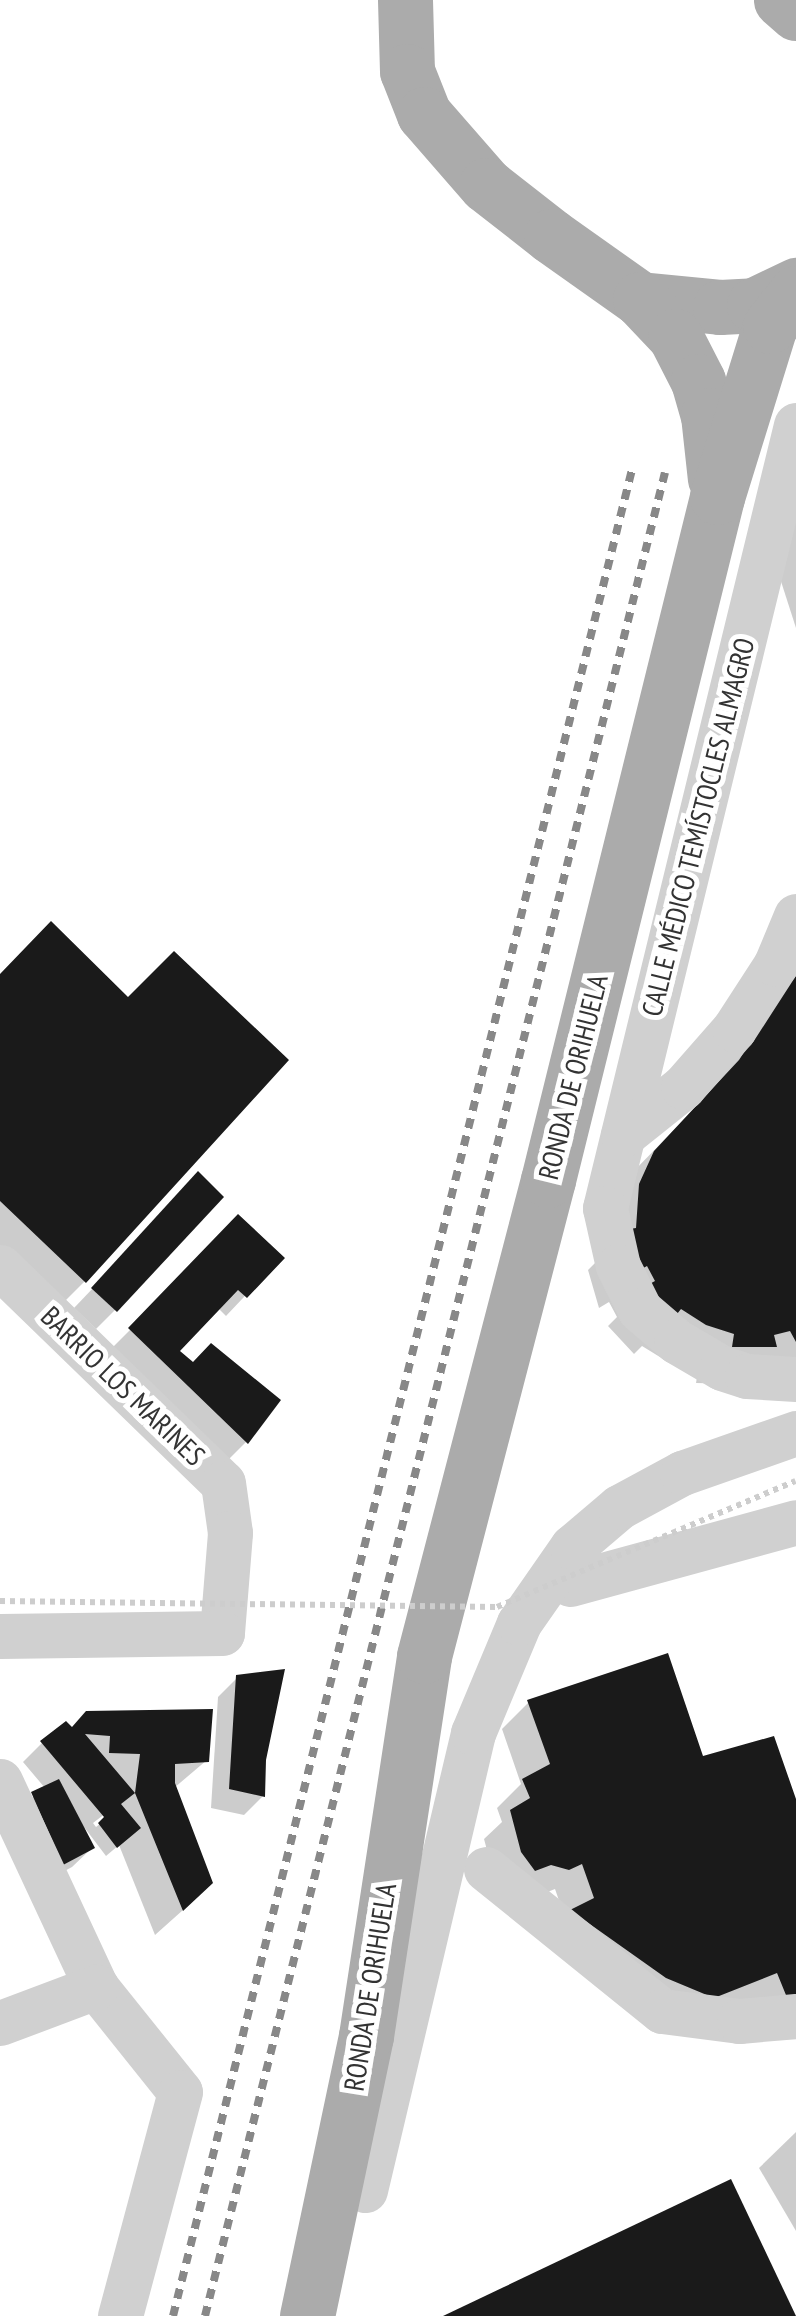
<!DOCTYPE html>
<html>
<head>
<meta charset="utf-8">
<style>
	body { margin:0 }
	#map { position:relative; width:796px; height:2316px; overflow:hidden; background:#fff; font-family:"PT Sans Narrow",sans-serif }
	div>[style] { position:absolute }
	[style*='--x'] { left:calc(var(--x)*1px); top:calc(var(--y)*1px); width:calc(var(--w)*1px); rotate:calc(var(--a)*1deg) }
	.shadow>* { inset:0; background:#0003 }
	.building>* { inset:0; background:#1a1a1a }
	.minor>* { height:45px; margin:-22.5px; padding:0 22.5px; transform-origin:22.5px; border-radius:22.5px; background:#d0d0d0 }
	.major>* { height:55px; margin:-27.5px; padding:0 27.5px; transform-origin:27.5px; border-radius:27.5px; background:#ababab }
	.rail>* { height:8px; margin-top:-4px; transform-origin:0; background:repeating-linear-gradient(90deg,#888 0 10px,transparent 0 18px) }
	.path-bridge>* { height:6px; margin-top:-3px; transform-origin:0; background:repeating-linear-gradient(90deg,#cdcdcd 0 5px,transparent 0 10px) }
	span { translate:-50% -50%; white-space:nowrap; text-align:center; line-height:1.15; -webkit-text-stroke:10px #fff; paint-order:stroke }
	.street-label { font-size:28px; color:#333 }
</style>
</head>
<body>
<div id="map">
	<div class="shadow">
		<i style="clip-path:polygon(796px 429px,796px 628px,768px 541px)"></i>
		<i style="clip-path:polygon(796px 921px,796px 1358px,736px 1384px,696px 1383px,698px 1371px,668px 1362px,642px 1346px,634px 1354px,608px 1326px,617px 1317px,609px 1302px,599px 1308px,588px 1270px,600px 1258px,631px 1174px,702px 1101px,740px 1046px)"></i>
		<i style="clip-path:polygon(0 976px,85px 1281px,53px 1313px,0 1263px)"></i>
		<i style="clip-path:polygon(136px 1243px,170px 1255px,96px 1329px,74px 1308px)"></i>
		<i style="clip-path:polygon(281px 1258px,226px 1316px,218px 1308px,177px 1351px,246px 1442px,227px 1461px,111px 1349px,171px 1289px)"></i>
		<i style="clip-path:polygon(238px 1677px,263px 1759px,263px 1796px,244px 1815px,211px 1808px,218px 1697px)"></i>
		<i style="clip-path:polygon(528px 1703px,702px 1759px,796px 1807px,796px 2016px,686px 2023px,565px 1918px,555px 1889px,540px 1895px,495px 1880px,484px 1839px,502px 1822px,497px 1808px,521px 1784px,502px 1729px)"></i>
		<i style="clip-path:polygon(evenodd,87px 1713px,207px 1760px,174px 1788px,183px 1910px,155px 1935px,119px 1845px,106px 1856px,84px 1827px,92px 1848px,72px 1867px,44px 1882px,13px 1813px,45px 1788px,23px 1762px,42px 1743px,71px 1729px,87px 1713px,110px 1810px,110px 1816px,96px 1827px,93px 1823px,110px 1810px)"></i>
		<i style="clip-path:polygon(796px 2132px,796px 2231px,759px 2168px)"></i>
	</div>
	<div class="building">
		<i style="clip-path:polygon(51px 921px,128px 997px,174px 951px,289px 1060px,86px 1283px,0 1201px,0 974px)"></i>
		<i style="clip-path:polygon(796px 973px,796px 1342px,790px 1331px,774px 1335px,777px 1347px,732px 1347px,734px 1334px,706px 1325px,681px 1309px,673px 1319px,644px 1287px,655px 1281px,647px 1266px,636px 1272px,624px 1230px,636px 1228px,639px 1184px,654px 1151px,739px 1060px)"></i>
		<i style="clip-path:polygon(198px 1171px,224px 1197px,117px 1312px,91px 1288px)"></i>
		<i style="clip-path:polygon(238px 1214px,285px 1258px,247px 1298px,238px 1290px,180px 1351px,193px 1362px,211px 1343px,281px 1400px,248px 1444px,128px 1328px)"></i>
		<i style="clip-path:polygon(668px 1653px,703px 1756px,774px 1736px,796px 1799px,796px 1998px,788px 2000px,777px 1973px,714px 1998px,666px 1978px,570px 1910px,594px 1898px,582px 1864px,569px 1870px,551px 1865px,535px 1871px,521px 1852px,510px 1810px,530px 1798px,522px 1779px,550px 1764px,527px 1700px)"></i>
		<i style="clip-path:polygon(285px 1669px,266px 1760px,265px 1797px,229px 1789px,236px 1675px)"></i>
		<i style="clip-path:polygon(213px 1709px,209px 1762px,175px 1764px,175px 1783px,213px 1883px,183px 1911px,135px 1793px,140px 1754px,109px 1753px,110px 1736px,85px 1734px,135px 1793px,121px 1804px,141px 1828px,117px 1848px,98px 1823px,104px 1817px,40px 1741px,66px 1721px,72px 1727px,86px 1711px)"></i>
		<i style="clip-path:polygon(59px 1779px,95px 1848px,63px 1865px,31px 1792px)"></i>
		<i style="clip-path:polygon(731px 2179px,796px 2316px,443px 2316px)"></i>
	</div>
	<div class="minor">
		<i style="--x:796;--y:425;--w:806;--a:103.71"></i>
		<i style="--x:605;--y:1208;--w:59;--a:77.4"></i>
		<i style="--x:618;--y:1266;--w:49;--a:63.4"></i>
		<i style="--x:640;--y:1310;--w:48;--a:40.7"></i>
		<i style="--x:676;--y:1341;--w:53;--a:30.4"></i>
		<i style="--x:722;--y:1368;--w:26;--a:18"></i>
		<i style="--x:747;--y:1376;--w:49;--a:3.5"></i>
		<i style="--x:623;--y:1135;--w:77;--a:-38.7"></i>
		<i style="--x:683;--y:1087;--w:77;--a:-48.7"></i>
		<i style="--x:734;--y:1029;--w:77;--a:-57.1"></i>
		<i style="--x:776;--y:964;--w:52;--a:-67.4"></i>
		<i style="--x:0;--y:1267;--w:310;--a:44.1"></i>
		<i style="--x:223;--y:1483;--w:50;--a:82"></i>
		<i style="--x:230;--y:1533;--w:100;--a:94.6"></i>
		<i style="--x:222;--y:1633;--w:222;--a:179.2"></i>
		<i style="--x:570;--y:1584;--w:234;--a:-15.3"></i>
		<i style="--x:0;--y:1781;--w:227;--a:65"></i>
		<i style="--x:96;--y:1987;--w:134;--a:51.3"></i>
		<i style="--x:180;--y:2092;--w:232;--a:105"></i>
		<i style="--x:486;--y:1869;--w:226;--a:38.9"></i>
		<i style="--x:662;--y:2011;--w:78;--a:7.4"></i>
		<i style="--x:739;--y:2021;--w:57;--a:-5"></i>
		<i style="--x:0;--y:2023;--w:103;--a:-20.6"></i>
		<i style="--x:365;--y:2190;--w:470;--a:-76.7"></i>
		<i style="--x:473;--y:1733;--w:119;--a:-67.3"></i>
		<i style="--x:519;--y:1623;--w:93;--a:-55.1"></i>
		<i style="--x:572;--y:1547;--w:62;--a:-40.4"></i>
		<i style="--x:619;--y:1507;--w:72;--a:-28.4"></i>
		<i style="--x:682;--y:1473;--w:121;--a:-19.3"></i>
	</div>
	<div class="major">
		<i style="--x:405;--y:0;--w:71;--a:88.4"></i>
		<i style="--x:407;--y:71;--w:46;--a:68.4"></i>
		<i style="--x:424;--y:114;--w:94;--a:48.9"></i>
		<i style="--x:486;--y:185;--w:83;--a:38.1"></i>
		<i style="--x:551;--y:236;--w:109;--a:35.3"></i>
		<i style="--x:640;--y:299;--w:80;--a:5.7"></i>
		<i style="--x:720;--y:307;--w:34;--a:-3"></i>
		<i style="--x:754;--y:305;--w:47;--a:-25.5"></i>
		<i style="--x:781;--y:0;--w:20;--a:41"></i>
		<i style="--x:640;--y:299;--w:51;--a:46.6"></i>
		<i style="--x:675;--y:336;--w:51;--a:62.9"></i>
		<i style="--x:698;--y:381;--w:35;--a:74"></i>
		<i style="--x:708;--y:415;--w:64;--a:83.8"></i>
		<i style="--x:307;--y:2316;--w:286;--a:-78.1"></i>
		<i style="--x:366;--y:2036;--w:384;--a:-81.3"></i>
		<i style="--x:424;--y:1656;--w:492;--a:-75.4"></i>
		<i style="--x:548;--y:1180;--w:704;--a:-76.1"></i>
		<i style="--x:717;--y:497;--w:179;--a:-72.8"></i>
		<i style="--x:770;--y:326;--w:42;--a:-51.8"></i>
	</div>
	<div class="rail">
		<i style="--x:173;--y:2316;--w:1906;--a:-76.04"></i>
		<i style="--x:205;--y:2316;--w:1900;--a:-75.99"></i>
	</div>
	<div class="path-bridge">
		<i style="--x:0;--y:1601;--w:497;--a:0.7"></i>
		<i style="--x:497;--y:1607;--w:324;--a:-22.9"></i>
	</div>
	<div class="street-label">
		<span style="left:698px;top:827px;rotate:-76deg">CALLE MÉDICO TEMÍSTOCLES ALMAGRO</span>
		<span style="left:573px;top:1077px;rotate:-76deg">RONDA DE ORIHUELA</span>
		<span style="left:123px;top:1386px;rotate:44deg">BARRIO LOS MARINES</span>
		<span style="left:370px;top:1987px;rotate:-81deg">RONDA DE ORIHUELA</span>
	</div>
</div>
</body>
</html>
